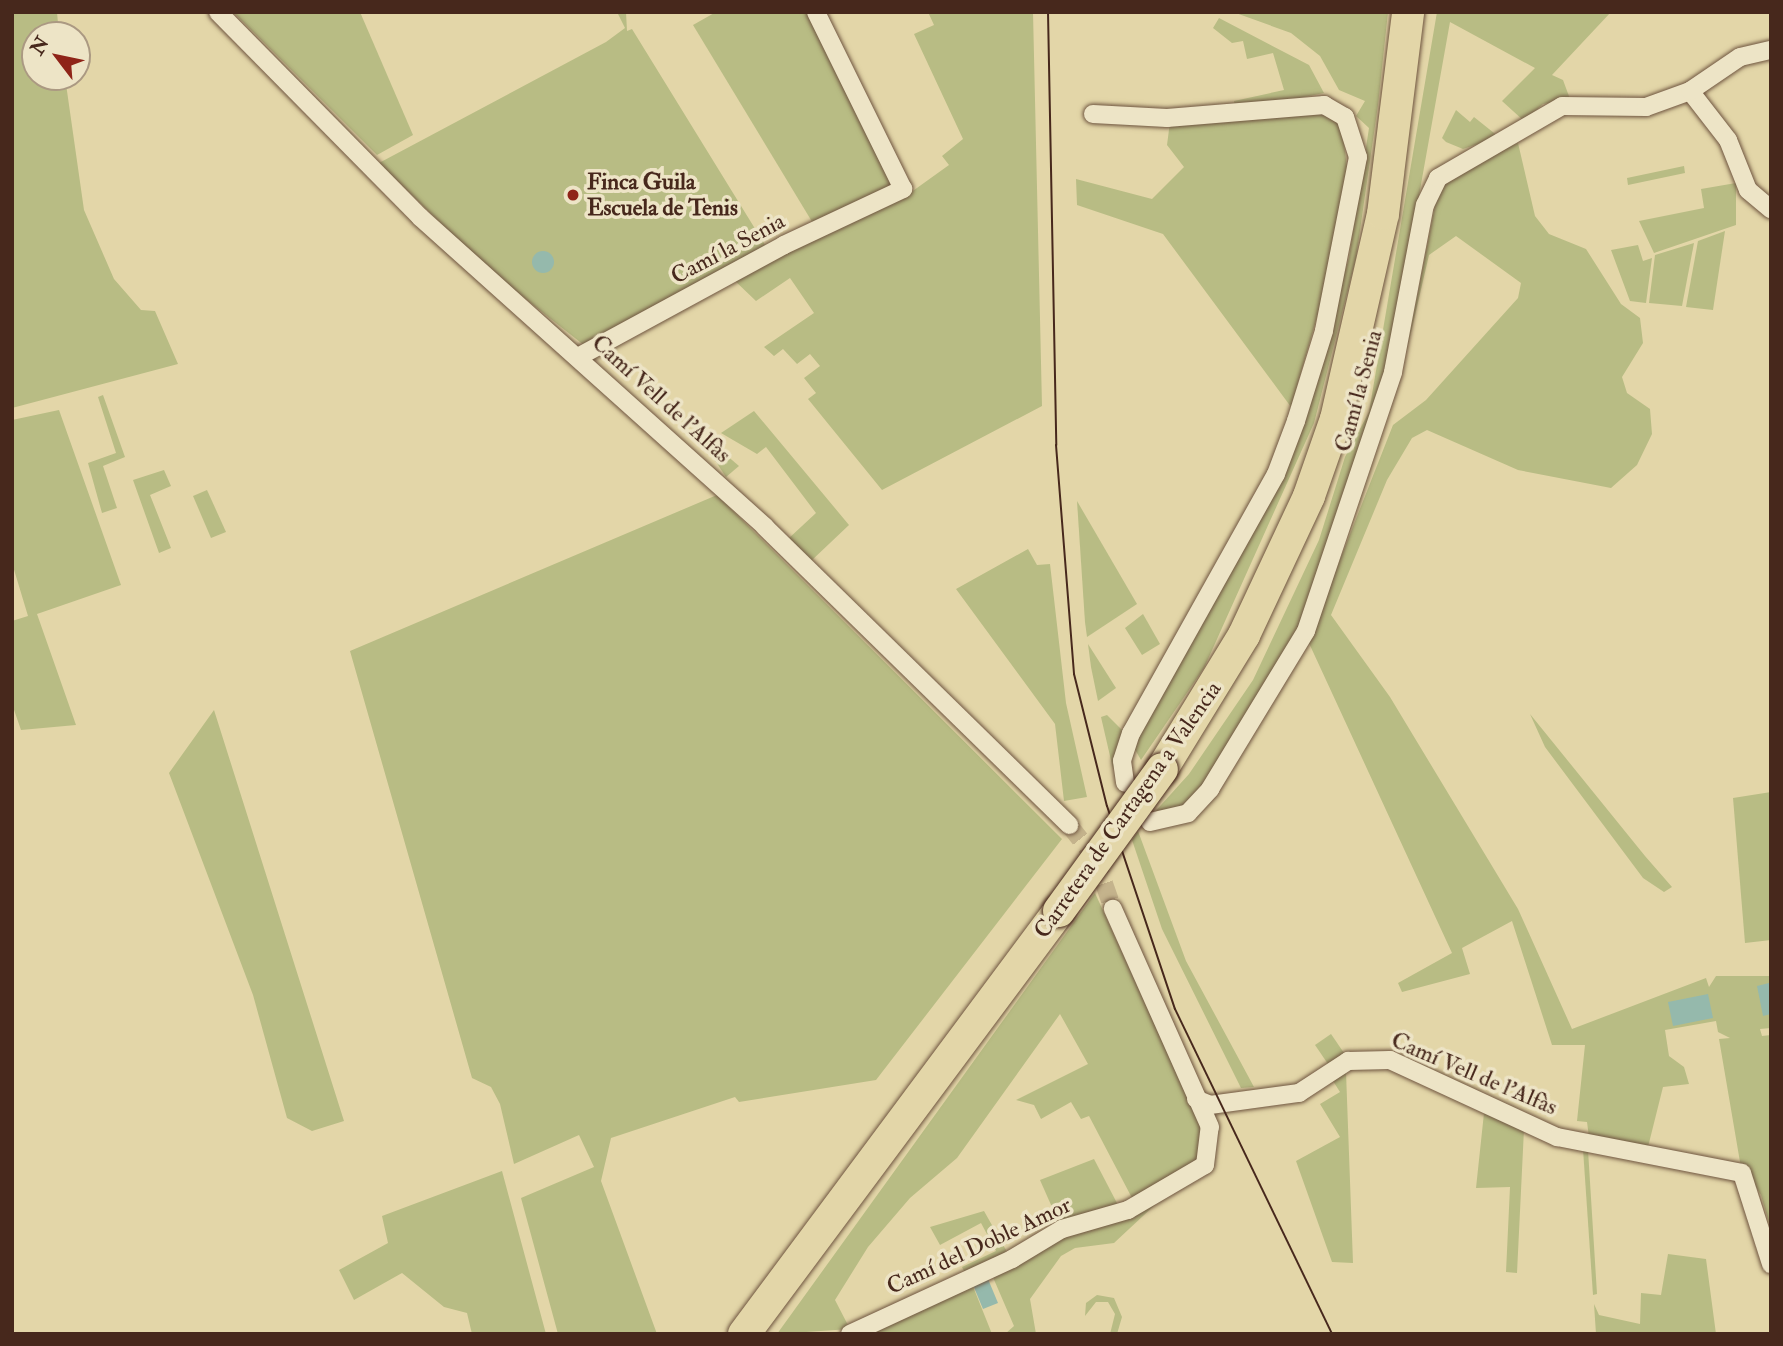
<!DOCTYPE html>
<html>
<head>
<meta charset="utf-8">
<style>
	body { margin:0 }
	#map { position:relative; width:1783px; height:1346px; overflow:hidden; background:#e3d6a8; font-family:"IM FELL Double Pica",serif }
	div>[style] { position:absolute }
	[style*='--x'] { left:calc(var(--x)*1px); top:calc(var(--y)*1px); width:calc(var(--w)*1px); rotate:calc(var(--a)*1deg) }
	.green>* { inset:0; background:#b8bc84 }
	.water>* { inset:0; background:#95b9ac }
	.round { border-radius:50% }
	.street-tunnel>* { height:18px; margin-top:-9px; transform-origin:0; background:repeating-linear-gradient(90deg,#c4b38c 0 18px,transparent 0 27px) }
	.roads { filter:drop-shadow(0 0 2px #6e543f) drop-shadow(0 0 2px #6e543f) }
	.street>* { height:18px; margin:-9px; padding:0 9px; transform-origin:9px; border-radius:9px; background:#ede4c6 }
	.highway>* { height:32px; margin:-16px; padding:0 16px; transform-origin:16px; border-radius:16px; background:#e3d6a8 }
	.tram>* { height:2px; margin:-1px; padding:0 1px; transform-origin:1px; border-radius:1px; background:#47281c }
	.bridges { filter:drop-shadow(0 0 2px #47281c) drop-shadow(0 0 2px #47281c) }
	.highway-bridge>* { height:32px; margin:-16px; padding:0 16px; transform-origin:16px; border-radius:16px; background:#e3d6a8 }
	.dots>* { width:19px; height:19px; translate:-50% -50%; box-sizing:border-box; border:4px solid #ede4c6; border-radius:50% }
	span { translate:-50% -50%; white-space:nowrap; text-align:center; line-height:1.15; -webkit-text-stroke:7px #ede4c6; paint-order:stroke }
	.poi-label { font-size:23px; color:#47281c; font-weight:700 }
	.left { translate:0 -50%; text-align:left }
	.street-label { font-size:23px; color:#47281c }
	.frame { position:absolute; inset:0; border:14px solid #47281c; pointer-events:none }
	.north { position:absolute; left:21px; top:21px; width:70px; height:70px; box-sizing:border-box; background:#ede4c6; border:2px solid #ab9982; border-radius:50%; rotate:302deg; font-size:19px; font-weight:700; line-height:28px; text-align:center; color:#47281c }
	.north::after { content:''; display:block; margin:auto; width:24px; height:32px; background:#8f2418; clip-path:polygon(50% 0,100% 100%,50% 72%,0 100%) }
</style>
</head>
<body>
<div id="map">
	<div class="green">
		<i style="clip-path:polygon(12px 12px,57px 12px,59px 35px,35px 35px,35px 77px,65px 77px,84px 210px,114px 279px,141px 310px,155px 311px,178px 364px,12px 408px)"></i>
		<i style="clip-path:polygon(233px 12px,360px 12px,413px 135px,377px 155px)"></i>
		<i style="clip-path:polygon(617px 12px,626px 12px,627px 31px,632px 29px,767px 248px,585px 346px,489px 270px,379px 163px,606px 42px,625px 28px)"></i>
		<i style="clip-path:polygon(716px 12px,812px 12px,897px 184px,814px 225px,693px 25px)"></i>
		<i style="clip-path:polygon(928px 12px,1033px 12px,1042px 406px,882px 490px,808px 399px,816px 393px,804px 378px,820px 366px,810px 354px,797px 364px,783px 349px,774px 356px,764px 347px,814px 313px,790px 278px,756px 301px,733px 279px,903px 198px,949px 165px,942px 156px,963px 139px,914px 34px,934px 25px)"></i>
		<i style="clip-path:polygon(1233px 12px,1388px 12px,1378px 105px,1356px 258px,1314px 423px,1204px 668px,1141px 760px,1133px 746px,1290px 455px,1349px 258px,1369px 128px,1356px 116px,1365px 101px,1339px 90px,1320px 56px,1291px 33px)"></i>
		<i style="clip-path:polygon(1437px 12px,1611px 12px,1552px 75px,1563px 80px,1570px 99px,1543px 104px,1524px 121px,1502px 101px,1535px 68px,1450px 22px,1390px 358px,1300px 631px,1209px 784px,1178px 811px,1152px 815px,1189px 774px,1253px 680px,1319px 540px,1345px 457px,1369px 412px)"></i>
		<i style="clip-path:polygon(1219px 18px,1309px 65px,1324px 93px,1235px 111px,1234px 101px,1284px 90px,1273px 53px,1247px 59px,1243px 41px,1232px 43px,1213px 28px)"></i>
		<i style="clip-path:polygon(1320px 110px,1342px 127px,1348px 176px,1332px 265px,1291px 407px,1163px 234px,1077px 205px,1076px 179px,1152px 199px,1184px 167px,1167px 145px,1170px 122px)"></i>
		<i style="clip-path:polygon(1456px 110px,1470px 122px,1474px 117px,1499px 137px,1463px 149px,1446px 142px,1442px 138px)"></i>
		<i style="clip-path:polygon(1518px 143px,1535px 216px,1549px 234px,1586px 249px,1621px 304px,1640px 318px,1643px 343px,1622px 377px,1627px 393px,1650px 409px,1652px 434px,1637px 465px,1611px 488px,1518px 470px,1427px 430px,1412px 438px,1387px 480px,1331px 615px,1390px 697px,1518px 909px,1572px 1029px,1706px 978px,1709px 987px,1716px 976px,1771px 976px,1771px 1028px,1760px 1029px,1762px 1036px,1771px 1035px,1771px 1230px,1761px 1195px,1740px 1162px,1719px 1039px,1730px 1038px,1718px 1032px,1716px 1021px,1665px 1030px,1669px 1056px,1684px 1067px,1689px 1084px,1663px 1087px,1648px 1147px,1589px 1137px,1587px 1122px,1577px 1121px,1585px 1045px,1552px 1045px,1512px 921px,1462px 948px,1470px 974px,1402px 992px,1398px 983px,1452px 953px,1308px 641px,1393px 425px,1426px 400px,1518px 298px,1521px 283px,1456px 236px,1429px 255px,1406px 354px,1438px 190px,1463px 167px)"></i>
		<i style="clip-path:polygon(1684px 166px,1685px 173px,1628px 185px,1627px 178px)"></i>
		<i style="clip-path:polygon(1736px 183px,1736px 225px,1654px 253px,1639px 221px,1704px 208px,1701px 189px)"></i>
		<i style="clip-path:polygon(1725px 231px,1713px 310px,1686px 307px,1698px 241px)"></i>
		<i style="clip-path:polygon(1694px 243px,1682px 306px,1649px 303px,1655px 255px)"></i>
		<i style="clip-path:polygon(1638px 245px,1643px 261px,1652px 258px,1646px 303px,1630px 301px,1611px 250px)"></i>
		<i style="clip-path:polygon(103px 395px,125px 457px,103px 466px,117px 508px,102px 513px,88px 463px,116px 453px,98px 397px)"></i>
		<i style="clip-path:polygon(59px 410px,121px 585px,37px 614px,76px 725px,21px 730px,12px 704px,12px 621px,28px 616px,12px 563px,12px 420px)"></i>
		<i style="clip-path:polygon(754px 411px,849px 525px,811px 561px,788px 539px,816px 513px,766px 447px,757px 454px,721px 433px)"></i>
		<i style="clip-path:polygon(718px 448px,739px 466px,726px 477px,710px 453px)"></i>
		<i style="clip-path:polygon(164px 470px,171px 486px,150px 495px,171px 548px,159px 553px,133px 480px)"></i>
		<i style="clip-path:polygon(207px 490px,226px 532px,211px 538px,193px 496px)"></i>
		<i style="clip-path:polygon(717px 495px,1062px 839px,876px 1080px,739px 1102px,735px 1097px,611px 1138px,601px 1181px,657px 1334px,558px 1334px,521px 1198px,594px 1167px,579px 1135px,514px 1164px,500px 1104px,491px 1087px,472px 1078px,350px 651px)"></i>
		<i style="clip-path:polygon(1077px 501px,1137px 604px,1087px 637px,1085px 622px)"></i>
		<i style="clip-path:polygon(1028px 549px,1037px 565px,1050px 564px,1066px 703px,1087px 797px,1064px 801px,1055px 724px,956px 589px)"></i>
		<i style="clip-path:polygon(1143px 614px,1160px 644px,1142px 655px,1125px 628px)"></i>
		<i style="clip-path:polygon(1088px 644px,1116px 688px,1098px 701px,1091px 667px)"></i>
		<i style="clip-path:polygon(214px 710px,344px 1121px,312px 1131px,287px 1118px,253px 995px,169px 773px)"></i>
		<i style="clip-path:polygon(1530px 714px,1645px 856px,1672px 887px,1664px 892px,1643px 878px,1545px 747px)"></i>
		<i style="clip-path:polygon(1107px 715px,1126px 734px,1113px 769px,1101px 717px)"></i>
		<i style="clip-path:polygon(1771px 792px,1771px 940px,1745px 943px,1733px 798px)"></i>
		<i style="clip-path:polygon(1138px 831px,1186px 961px,1254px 1087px,1241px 1088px,1162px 929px,1132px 840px)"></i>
		<i style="clip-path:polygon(1095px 893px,1204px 1133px,1202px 1158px,1132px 1198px,1089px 1116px,1081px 1119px,1071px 1102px,1041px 1119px,1034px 1105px,1016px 1100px,1088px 1064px,1060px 1014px,957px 1158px,910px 1198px,868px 1247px,835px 1300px,850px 1329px,777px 1334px)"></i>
		<i style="clip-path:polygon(1331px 1034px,1344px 1053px,1328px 1064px,1315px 1045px)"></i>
		<i style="clip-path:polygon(1346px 1072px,1353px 1263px,1332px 1262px,1296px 1161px,1340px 1137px,1320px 1104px,1340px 1092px,1333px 1081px)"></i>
		<i style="clip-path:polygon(1484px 1113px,1524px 1129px,1517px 1273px,1506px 1272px,1510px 1187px,1476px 1188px)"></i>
		<i style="clip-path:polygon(1583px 1149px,1588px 1150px,1597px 1294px,1593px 1295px)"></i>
		<i style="clip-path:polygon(1094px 1159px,1118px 1205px,1059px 1223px,1040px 1180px)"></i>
		<i style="clip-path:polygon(502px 1171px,546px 1334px,472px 1334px,467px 1313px,444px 1307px,402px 1273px,354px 1300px,339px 1270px,388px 1243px,382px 1216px)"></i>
		<i style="clip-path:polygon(1158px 1202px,1114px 1243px,1075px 1248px,1061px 1256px,1030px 1299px,1036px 1334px,1005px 1334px,1014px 1326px,992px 1275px,1062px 1234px,1111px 1224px)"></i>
		<i style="clip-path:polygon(984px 1211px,1006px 1250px,1003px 1259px,966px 1275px,962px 1267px,996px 1251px,981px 1223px,940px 1245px,930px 1227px)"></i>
		<i style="clip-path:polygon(1668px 1254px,1706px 1259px,1716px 1334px,1596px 1334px,1594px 1304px,1599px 1315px,1640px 1324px,1641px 1293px,1661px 1295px)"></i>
		<i style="clip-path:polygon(972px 1284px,992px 1334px,872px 1334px,893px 1321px)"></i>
		<i style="clip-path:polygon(1097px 1295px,1114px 1298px,1122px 1317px,1117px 1334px,1110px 1334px,1115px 1314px,1108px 1302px,1096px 1302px,1085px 1316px,1086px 1303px)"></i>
	</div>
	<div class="water">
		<i class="round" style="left:532px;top:251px;width:22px;height:22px"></i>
		<i style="clip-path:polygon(1769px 983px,1771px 1014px,1763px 1016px,1757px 986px)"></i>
		<i style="clip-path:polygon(1708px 994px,1713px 1018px,1673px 1026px,1668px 1002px)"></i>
		<i style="clip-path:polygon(988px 1279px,998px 1303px,983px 1309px,973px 1285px)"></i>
	</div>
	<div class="street-tunnel">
		<i style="--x:1069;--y:825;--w:42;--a:51.8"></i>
		<i style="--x:1095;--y:858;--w:54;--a:70.6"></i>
	</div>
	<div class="roads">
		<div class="street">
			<i style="--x:218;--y:12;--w:288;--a:45.4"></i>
			<i style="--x:420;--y:217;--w:464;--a:41.9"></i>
			<i style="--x:765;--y:527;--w:426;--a:44.4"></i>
			<i style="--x:1690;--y:91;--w:62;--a:52.2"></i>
			<i style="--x:1728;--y:140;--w:54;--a:68.2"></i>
			<i style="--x:1748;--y:190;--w:30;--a:40"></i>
			<i style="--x:1093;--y:114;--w:74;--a:3.1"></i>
			<i style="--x:1167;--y:118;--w:158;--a:-4.7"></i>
			<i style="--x:1324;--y:105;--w:24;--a:30"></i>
			<i style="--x:1345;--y:117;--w:42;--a:72"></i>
			<i style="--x:1358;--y:157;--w:177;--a:101.1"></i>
			<i style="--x:1324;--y:331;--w:94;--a:107.3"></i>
			<i style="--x:1296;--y:421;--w:57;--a:110.7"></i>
			<i style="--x:1276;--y:474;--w:297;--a:119.2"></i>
			<i style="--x:1131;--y:733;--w:29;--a:108"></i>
			<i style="--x:1122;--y:761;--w:22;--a:82"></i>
			<i style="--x:578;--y:357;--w:234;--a:-28.5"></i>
			<i style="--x:784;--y:245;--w:132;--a:-25.2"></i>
			<i style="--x:903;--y:189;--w:197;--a:-116.2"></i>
			<i style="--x:1150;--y:822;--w:39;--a:-13"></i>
			<i style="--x:1188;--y:813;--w:33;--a:-47"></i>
			<i style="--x:1210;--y:789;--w:185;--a:-58.7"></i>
			<i style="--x:1306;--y:631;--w:273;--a:-71.4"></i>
			<i style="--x:1393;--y:372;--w:170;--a:-79.2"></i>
			<i style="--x:1425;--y:205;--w:30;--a:-64"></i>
			<i style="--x:1438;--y:178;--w:143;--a:-30.1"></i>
			<i style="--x:1562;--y:106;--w:84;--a:0.7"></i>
			<i style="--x:1646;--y:107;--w:47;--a:-20"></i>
			<i style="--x:1690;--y:91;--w:60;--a:-34.2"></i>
			<i style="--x:1740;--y:57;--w:32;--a:-13"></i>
			<i style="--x:1196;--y:1099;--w:15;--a:23"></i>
			<i style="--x:1210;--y:1105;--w:90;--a:-7.7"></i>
			<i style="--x:1299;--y:1093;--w:59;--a:-33.1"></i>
			<i style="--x:1348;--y:1061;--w:42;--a:-1.4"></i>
			<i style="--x:1390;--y:1060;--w:184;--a:24.8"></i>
			<i style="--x:1557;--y:1137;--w:188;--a:11"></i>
			<i style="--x:1742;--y:1173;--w:96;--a:72.3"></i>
			<i style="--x:850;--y:1334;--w:179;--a:-24.8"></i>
			<i style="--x:1012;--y:1259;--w:58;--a:-31"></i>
			<i style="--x:1062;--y:1229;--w:69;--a:-16.1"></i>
			<i style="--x:1128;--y:1210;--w:89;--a:-30.3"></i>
			<i style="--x:1205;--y:1165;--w:38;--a:-83"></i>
			<i style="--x:1210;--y:1127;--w:239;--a:-114"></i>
		</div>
		<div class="highway">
			<i style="--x:1162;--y:769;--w:157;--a:-58.5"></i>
			<i style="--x:1244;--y:635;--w:153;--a:-64.9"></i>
			<i style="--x:1309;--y:496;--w:82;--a:-70.7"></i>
			<i style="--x:1336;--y:419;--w:210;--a:-77.1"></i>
			<i style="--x:1383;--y:214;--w:204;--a:-82.9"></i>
			<i style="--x:744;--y:1334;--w:527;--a:-53.33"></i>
		</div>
	</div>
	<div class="tram">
		<i style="--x:1048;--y:12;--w:433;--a:88.9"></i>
		<i style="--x:1056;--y:445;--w:230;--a:85.5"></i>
		<i style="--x:1074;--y:674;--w:136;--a:76"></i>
		<i style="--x:1107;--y:806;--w:214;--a:71.5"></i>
		<i style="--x:1175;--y:1009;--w:361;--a:64.2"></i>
	</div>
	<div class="bridges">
		<div class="highway-bridge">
			<i style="--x:1059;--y:911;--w:175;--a:-54"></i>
		</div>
	</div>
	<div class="dots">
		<i style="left:573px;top:195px;background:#8f2418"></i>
	</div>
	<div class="poi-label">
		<span class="left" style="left:587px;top:195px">Finca Guila<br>Escuela de Tenis</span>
	</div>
	<div class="street-label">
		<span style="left:728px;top:249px;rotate:-28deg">Camí la Senia</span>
		<span style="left:1359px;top:391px;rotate:-75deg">Camí la Senia</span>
		<span style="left:661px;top:399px;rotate:42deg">Camí Vell de l'Alfàs</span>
		<span style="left:1128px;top:810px;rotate:-55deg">Carretera de Cartagena a Valencia</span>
		<span style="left:1474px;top:1074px;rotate:23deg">Camí Vell de l'Alfàs</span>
		<span style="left:979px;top:1246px;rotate:-25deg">Camí del Doble Amor</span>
	</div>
	<div class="frame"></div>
	<div class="north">N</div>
</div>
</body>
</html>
